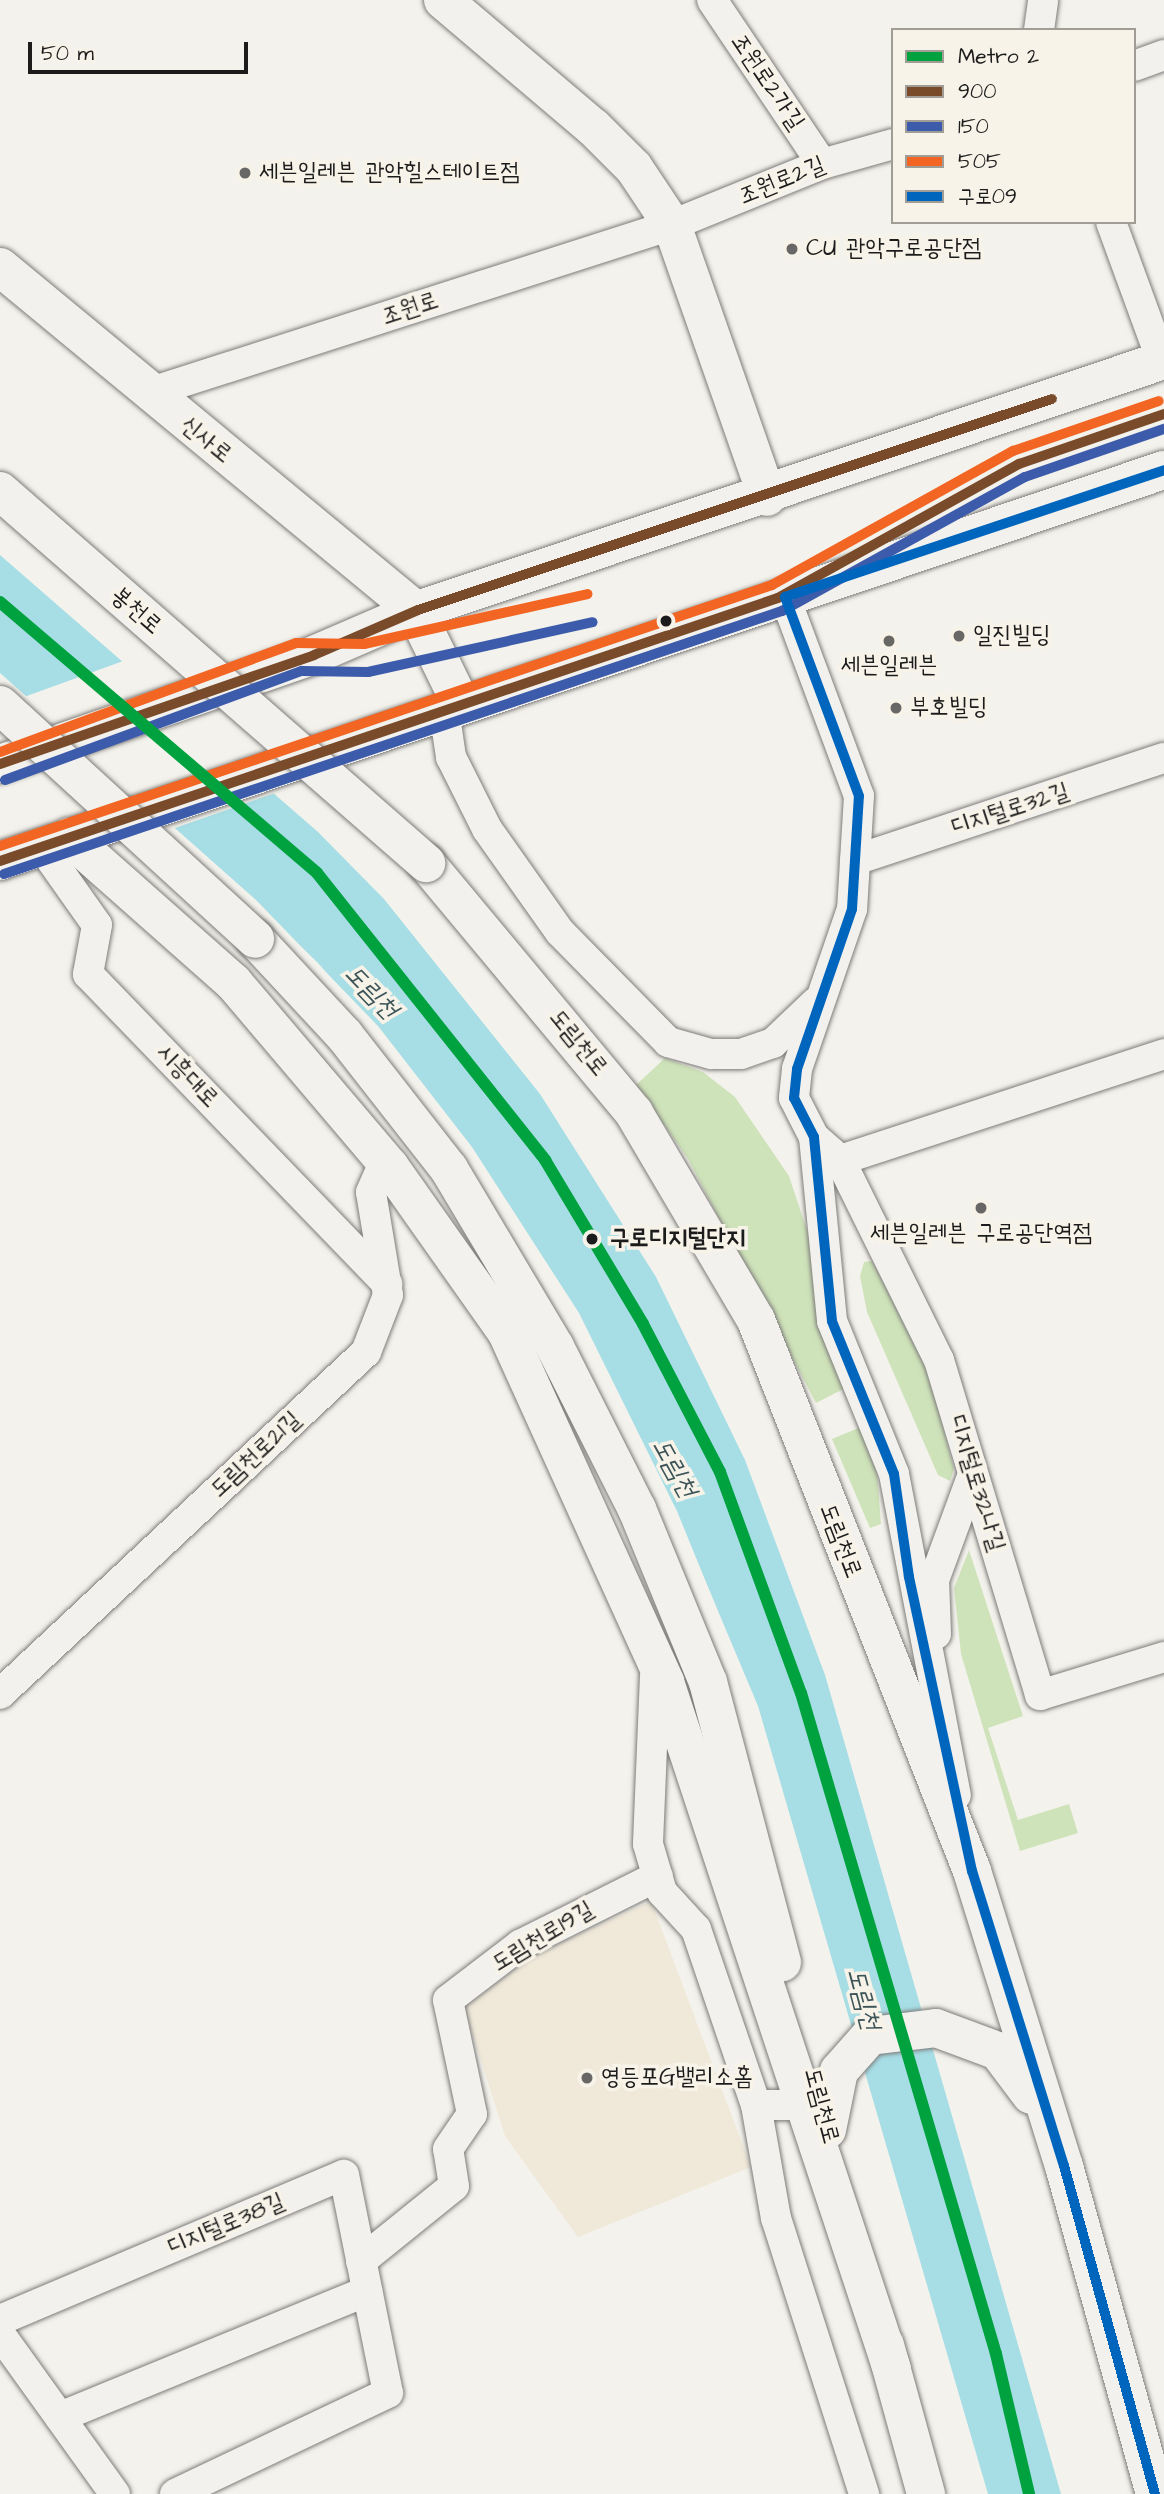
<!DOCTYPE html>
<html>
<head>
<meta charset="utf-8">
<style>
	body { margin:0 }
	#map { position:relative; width:1164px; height:2494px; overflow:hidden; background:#f4f2ec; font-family:"Architects Daughter","Poor Story",sans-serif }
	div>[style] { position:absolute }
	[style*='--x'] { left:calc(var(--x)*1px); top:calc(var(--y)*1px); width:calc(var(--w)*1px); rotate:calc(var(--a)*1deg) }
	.built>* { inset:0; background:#f0e9da }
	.green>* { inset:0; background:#cfe3ba }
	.water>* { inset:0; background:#a7dee6 }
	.pier>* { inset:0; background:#f4f2ec }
	.roads { filter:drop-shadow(0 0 2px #7d7c7a) drop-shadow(0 0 2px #7d7c7a) }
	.street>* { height:30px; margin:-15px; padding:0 15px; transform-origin:15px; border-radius:15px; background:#f2f1ed }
	.secondary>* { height:38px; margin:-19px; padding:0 19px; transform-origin:19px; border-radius:19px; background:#f2f1ed }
	.primary>* { height:38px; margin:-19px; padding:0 19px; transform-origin:19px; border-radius:19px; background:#f2f1ed }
	.bridges { filter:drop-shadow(0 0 2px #7d7c7a) drop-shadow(0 0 2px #7d7c7a) }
	.primary-bridge>* { height:38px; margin:-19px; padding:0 19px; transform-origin:19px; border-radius:19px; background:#f2f1ed }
	.bus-1>* { height:10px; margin:-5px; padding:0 5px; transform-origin:5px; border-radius:5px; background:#7a4b2a }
	.bus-2>* { height:10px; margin:-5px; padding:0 5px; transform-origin:5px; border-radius:5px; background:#3d5bab }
	.bus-3>* { height:10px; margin:-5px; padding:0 5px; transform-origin:5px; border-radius:5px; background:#f26522 }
	.bus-4>* { height:10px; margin:-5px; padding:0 5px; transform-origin:5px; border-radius:5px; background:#0065bd }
	.metro-1>* { height:12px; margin:-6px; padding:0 6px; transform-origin:6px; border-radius:6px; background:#00a23f }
	.dots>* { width:19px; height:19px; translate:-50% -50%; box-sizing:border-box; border:4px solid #f7f3e8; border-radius:50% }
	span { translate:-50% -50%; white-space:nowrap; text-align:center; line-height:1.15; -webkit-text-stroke:7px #f7f3e8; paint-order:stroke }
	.street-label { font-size:24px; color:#1c1c1c }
	.poi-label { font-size:24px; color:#1c1c1c }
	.left { translate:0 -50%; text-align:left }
	.stop-label { font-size:24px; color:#1c1c1c; font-weight:700 }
	.water-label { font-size:26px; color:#3c5458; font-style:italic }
	.legend { position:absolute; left:891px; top:28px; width:245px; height:196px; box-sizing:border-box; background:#f7f3e8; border:2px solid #9f9d96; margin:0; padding:9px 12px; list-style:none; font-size:21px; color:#1c1c1c }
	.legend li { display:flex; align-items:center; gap:14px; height:35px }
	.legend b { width:35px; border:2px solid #9f9d96 }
	.scale { position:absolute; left:28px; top:42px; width:220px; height:32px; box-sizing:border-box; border:4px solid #1c1c1c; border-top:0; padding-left:9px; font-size:21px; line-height:24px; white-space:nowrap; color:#1c1c1c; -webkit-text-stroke:5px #f7f3e8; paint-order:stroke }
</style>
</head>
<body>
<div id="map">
	<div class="built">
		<i style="clip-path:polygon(651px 1901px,751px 2167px,578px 2237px,505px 2136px,464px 2008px,531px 1957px)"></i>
	</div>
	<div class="green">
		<i style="clip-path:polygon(665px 1058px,703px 1072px,735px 1097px,789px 1176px,857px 1382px,816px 1403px,688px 1159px,636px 1085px)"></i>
		<i style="clip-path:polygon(872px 1261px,927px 1366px,954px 1469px,950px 1481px,938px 1475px,867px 1312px,860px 1276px,864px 1262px)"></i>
		<i style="clip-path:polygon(873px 1422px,881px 1524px,870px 1528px,832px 1439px)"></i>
		<i style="clip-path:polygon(969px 1550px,1023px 1716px,988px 1728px,1018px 1820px,1069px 1804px,1078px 1833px,1020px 1851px,961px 1654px,954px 1588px)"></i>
	</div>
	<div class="water">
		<i style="clip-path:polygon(0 555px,318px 832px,384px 899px,540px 1094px,656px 1277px,745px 1460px,825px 1675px,1061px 2494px,988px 2494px,758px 1706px,670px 1497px,579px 1313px,472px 1147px,378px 1026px,257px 901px,0 673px)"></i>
	</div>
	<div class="pier">
		<i style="clip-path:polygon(126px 660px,278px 792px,172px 829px,252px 900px,317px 962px,374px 1027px,255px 903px,0 677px,24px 697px)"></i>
		<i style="clip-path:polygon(376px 1029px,419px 1081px,487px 1174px,557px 1286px,469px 1149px)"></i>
		<i style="clip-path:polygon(588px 1340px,677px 1511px,742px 1671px,667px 1499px)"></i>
	</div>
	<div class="roads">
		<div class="street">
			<i style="--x:712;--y:0;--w:197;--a:56.1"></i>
			<i style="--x:1039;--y:30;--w:30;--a:-82"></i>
			<i style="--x:1134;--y:66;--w:32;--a:-20"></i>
			<i style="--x:1111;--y:222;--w:148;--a:69.9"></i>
			<i style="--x:148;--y:393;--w:550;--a:-17.78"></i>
			<i style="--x:672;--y:225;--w:162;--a:-22.1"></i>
			<i style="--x:822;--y:164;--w:74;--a:-15.7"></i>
			<i style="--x:785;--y:597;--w:212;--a:69.6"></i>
			<i style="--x:859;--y:796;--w:113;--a:93.5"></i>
			<i style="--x:852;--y:909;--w:169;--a:109"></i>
			<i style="--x:797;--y:1069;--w:29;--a:96"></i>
			<i style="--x:794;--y:1098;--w:44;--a:62.9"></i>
			<i style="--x:814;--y:1137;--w:35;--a:41"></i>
			<i style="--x:840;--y:1160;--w:223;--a:63.7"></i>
			<i style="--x:939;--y:1360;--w:350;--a:73.2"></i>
			<i style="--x:1040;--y:1695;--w:130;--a:-17"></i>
			<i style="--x:444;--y:710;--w:48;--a:81.5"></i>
			<i style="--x:451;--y:757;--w:80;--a:63.4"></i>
			<i style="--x:487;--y:829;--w:126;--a:54.7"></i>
			<i style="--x:560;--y:932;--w:154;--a:45.5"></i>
			<i style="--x:668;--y:1042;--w:45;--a:15.6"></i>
			<i style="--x:711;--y:1054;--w:30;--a:0"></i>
			<i style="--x:741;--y:1054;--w:34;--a:-19"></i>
			<i style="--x:773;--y:1043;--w:58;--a:-43.6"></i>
			<i style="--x:42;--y:847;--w:95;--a:54.8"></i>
			<i style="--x:97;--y:925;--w:50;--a:100.4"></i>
			<i style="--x:88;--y:974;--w:431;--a:46"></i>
			<i style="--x:855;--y:860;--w:325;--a:-18.3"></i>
			<i style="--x:814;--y:1137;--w:185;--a:84.4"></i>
			<i style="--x:832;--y:1321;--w:165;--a:67.9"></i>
			<i style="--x:894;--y:1474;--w:327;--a:79.1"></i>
			<i style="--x:840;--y:1160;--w:341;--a:-18.1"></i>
			<i style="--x:936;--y:1634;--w:54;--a:-92.1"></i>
			<i style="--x:934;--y:1580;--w:113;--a:-69.8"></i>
			<i style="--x:655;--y:1676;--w:168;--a:92.4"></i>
			<i style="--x:648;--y:1844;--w:50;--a:73.7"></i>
			<i style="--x:662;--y:1892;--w:50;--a:47.4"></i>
			<i style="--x:696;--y:1929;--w:186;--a:71.2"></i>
			<i style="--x:756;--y:2105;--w:49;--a:0"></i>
			<i style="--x:0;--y:1694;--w:501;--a:-43.06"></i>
			<i style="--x:366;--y:1352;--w:61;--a:-68.9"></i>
			<i style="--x:388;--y:1295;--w:104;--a:-99.4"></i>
			<i style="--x:371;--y:1192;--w:34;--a:-66"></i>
			<i style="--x:756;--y:2105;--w:115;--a:80"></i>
			<i style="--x:776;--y:2218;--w:290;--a:72.3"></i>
			<i style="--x:361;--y:2261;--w:119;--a:-38.9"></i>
			<i style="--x:454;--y:2186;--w:37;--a:-99"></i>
			<i style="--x:448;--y:2149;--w:42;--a:-55.6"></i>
			<i style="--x:472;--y:2114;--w:116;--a:-101.9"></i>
			<i style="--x:448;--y:2000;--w:91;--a:-37.4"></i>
			<i style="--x:520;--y:1945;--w:154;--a:-26.6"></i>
			<i style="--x:0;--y:2320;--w:373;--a:-22.9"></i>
			<i style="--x:344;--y:2175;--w:222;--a:78.6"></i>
			<i style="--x:388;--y:2393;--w:236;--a:154.6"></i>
			<i style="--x:0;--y:2334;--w:197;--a:54.3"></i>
			<i style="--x:60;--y:2417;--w:332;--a:-22.3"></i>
		</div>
		<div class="secondary">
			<i style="--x:443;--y:0;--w:197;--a:40.3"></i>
			<i style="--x:593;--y:127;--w:58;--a:45"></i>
			<i style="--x:634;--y:168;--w:69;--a:56.3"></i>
			<i style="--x:672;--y:225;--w:288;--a:70.7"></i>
			<i style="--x:0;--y:267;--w:538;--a:39.57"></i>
			<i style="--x:415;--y:610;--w:105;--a:63.9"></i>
		</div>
		<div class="primary">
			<i style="--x:0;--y:764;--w:332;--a:-19.1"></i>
			<i style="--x:314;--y:655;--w:113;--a:-23.4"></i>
			<i style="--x:418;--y:610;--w:787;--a:-18.53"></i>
			<i style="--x:69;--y:837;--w:219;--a:41.5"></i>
			<i style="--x:233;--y:982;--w:243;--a:49.7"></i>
			<i style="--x:390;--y:1167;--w:203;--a:54.8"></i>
			<i style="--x:507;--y:1333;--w:383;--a:65.6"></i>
			<i style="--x:665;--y:1682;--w:724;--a:71.72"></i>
			<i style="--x:0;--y:861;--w:1228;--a:-18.57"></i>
			<i style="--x:426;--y:863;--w:325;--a:50.2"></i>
			<i style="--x:634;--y:1113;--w:240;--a:59.5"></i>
			<i style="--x:756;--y:1320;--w:592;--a:68.59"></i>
			<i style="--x:972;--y:1871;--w:309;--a:72.7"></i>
			<i style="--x:1064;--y:2166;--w:340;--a:74.5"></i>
			<i style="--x:255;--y:939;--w:132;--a:47.1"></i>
			<i style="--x:345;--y:1036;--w:169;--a:52"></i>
			<i style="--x:449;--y:1169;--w:207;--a:59.2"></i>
			<i style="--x:555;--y:1347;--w:182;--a:63.2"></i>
			<i style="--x:637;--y:1509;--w:187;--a:67.7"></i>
			<i style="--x:708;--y:1682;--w:290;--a:75.2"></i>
			<i style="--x:827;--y:2130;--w:60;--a:-78.5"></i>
			<i style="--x:839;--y:2071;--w:47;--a:-48.5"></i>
			<i style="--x:870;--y:2036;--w:66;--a:-6.9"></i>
			<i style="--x:936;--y:2028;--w:66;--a:20.4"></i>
			<i style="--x:998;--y:2051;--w:55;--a:53.1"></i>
			<i style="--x:885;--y:2345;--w:155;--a:74.6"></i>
		</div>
	</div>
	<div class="bridges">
		<div class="primary-bridge">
			<i style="--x:0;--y:491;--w:566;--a:41.13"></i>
			<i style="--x:0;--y:705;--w:346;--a:42.5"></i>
		</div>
	</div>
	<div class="bus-1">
		<i style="--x:0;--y:764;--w:332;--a:-19.1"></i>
		<i style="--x:314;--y:655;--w:113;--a:-23.4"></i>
		<i style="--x:418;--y:610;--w:668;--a:-18.41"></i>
		<i style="--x:0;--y:861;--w:821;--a:-18.68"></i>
		<i style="--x:778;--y:598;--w:276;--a:-29.1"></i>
		<i style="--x:1019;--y:464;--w:153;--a:-19"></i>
	</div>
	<div class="bus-2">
		<i style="--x:5;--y:780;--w:316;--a:-20.2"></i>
		<i style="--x:302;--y:671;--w:66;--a:0.9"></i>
		<i style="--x:368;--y:672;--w:230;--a:-12.5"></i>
		<i style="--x:4;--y:874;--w:821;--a:-18.68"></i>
		<i style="--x:782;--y:611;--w:277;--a:-28.9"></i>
		<i style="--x:1025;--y:477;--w:147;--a:-19.1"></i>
	</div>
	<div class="bus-3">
		<i style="--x:0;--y:752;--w:315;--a:-20.2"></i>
		<i style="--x:296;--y:643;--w:68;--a:0.8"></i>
		<i style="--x:364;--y:644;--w:229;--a:-12.6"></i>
		<i style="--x:0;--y:846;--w:815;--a:-18.68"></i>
		<i style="--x:772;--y:585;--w:276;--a:-29.1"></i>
		<i style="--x:1013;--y:451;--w:154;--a:-18.9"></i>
	</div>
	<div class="bus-4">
		<i style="--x:1155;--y:2494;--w:340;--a:-105.5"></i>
		<i style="--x:1064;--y:2166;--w:309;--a:-107.3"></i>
		<i style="--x:972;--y:1871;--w:301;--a:-102.1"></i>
		<i style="--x:909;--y:1577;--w:104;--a:-98.3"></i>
		<i style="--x:894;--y:1474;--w:165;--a:-112.1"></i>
		<i style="--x:832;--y:1321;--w:185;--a:-95.6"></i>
		<i style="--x:814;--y:1137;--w:44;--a:-117.1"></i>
		<i style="--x:794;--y:1098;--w:29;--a:-84"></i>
		<i style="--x:797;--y:1069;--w:169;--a:-71"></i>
		<i style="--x:852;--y:909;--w:113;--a:-86.5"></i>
		<i style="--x:859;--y:796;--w:212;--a:-110.4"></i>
		<i style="--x:785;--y:597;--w:400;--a:-18.5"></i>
	</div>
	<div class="metro-1">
		<i style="--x:0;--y:602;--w:417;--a:40.5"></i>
		<i style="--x:317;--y:873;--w:367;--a:51.5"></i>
		<i style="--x:545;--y:1160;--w:191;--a:59.1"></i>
		<i style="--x:643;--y:1324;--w:167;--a:62.5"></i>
		<i style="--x:720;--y:1472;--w:235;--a:69.9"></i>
		<i style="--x:801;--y:1693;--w:689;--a:73.56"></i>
		<i style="--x:996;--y:2354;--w:144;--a:76.7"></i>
	</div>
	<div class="dots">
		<i style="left:245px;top:173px;background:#686765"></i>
		<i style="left:792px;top:249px;background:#686765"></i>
		<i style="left:666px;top:621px;background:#1c1c1c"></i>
		<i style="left:959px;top:636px;background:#686765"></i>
		<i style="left:889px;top:641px;background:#686765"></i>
		<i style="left:896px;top:708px;background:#686765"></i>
		<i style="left:981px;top:1208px;background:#686765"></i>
		<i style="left:592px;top:1239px;background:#1c1c1c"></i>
		<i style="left:587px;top:2078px;background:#686765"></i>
	</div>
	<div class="street-label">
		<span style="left:767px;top:82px;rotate:56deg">조원로2가길</span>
		<span style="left:782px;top:181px;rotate:-22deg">조원로2길</span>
		<span style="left:410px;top:309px;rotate:-18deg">조원로</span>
		<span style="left:206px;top:440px;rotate:39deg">신사로</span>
		<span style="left:136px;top:611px;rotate:41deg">봉천로</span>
		<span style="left:1010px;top:810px;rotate:-18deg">디지털로32길</span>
		<span style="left:578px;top:1043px;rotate:51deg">도림천로</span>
		<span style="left:187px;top:1076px;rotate:46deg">시흥대로</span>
		<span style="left:256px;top:1455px;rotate:-43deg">도림천로21길</span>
		<span style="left:976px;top:1483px;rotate:73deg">디지털로32나길</span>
		<span style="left:840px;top:1541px;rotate:69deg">도림천로</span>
		<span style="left:543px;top:1937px;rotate:-31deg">도림천로19길</span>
		<span style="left:821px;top:2106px;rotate:75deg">도림천로</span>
		<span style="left:226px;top:2225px;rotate:-23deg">디지털로38길</span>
	</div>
	<div class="poi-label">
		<span class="left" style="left:259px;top:173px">세븐일레븐 관악힐스테이트점</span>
		<span class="left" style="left:806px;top:249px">CU 관악구로공단점</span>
		<span class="left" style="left:973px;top:636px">일진빌딩</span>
		<span style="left:889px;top:666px">세븐일레븐</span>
		<span class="left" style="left:910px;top:708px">부호빌딩</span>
		<span style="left:981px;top:1234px">세븐일레븐 구로공단역점</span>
		<span class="left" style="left:601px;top:2078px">영등포G밸리소홈</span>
	</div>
	<div class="stop-label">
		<span class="left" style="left:610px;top:1239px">구로디지털단지</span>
	</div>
	<div class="water-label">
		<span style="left:371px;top:992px;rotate:46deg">도림천</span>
		<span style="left:674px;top:1468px;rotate:61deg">도림천</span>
		<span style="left:863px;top:1999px;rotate:75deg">도림천</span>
	</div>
	<ul class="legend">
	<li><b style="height:9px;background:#00a23f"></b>Metro 2</li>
	<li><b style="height:9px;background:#7a4b2a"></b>900</li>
	<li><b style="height:9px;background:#3d5bab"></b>150</li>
	<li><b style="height:9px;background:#f26522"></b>505</li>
	<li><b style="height:9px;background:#0065bd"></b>구로09</li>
	</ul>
	<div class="scale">50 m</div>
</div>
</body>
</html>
